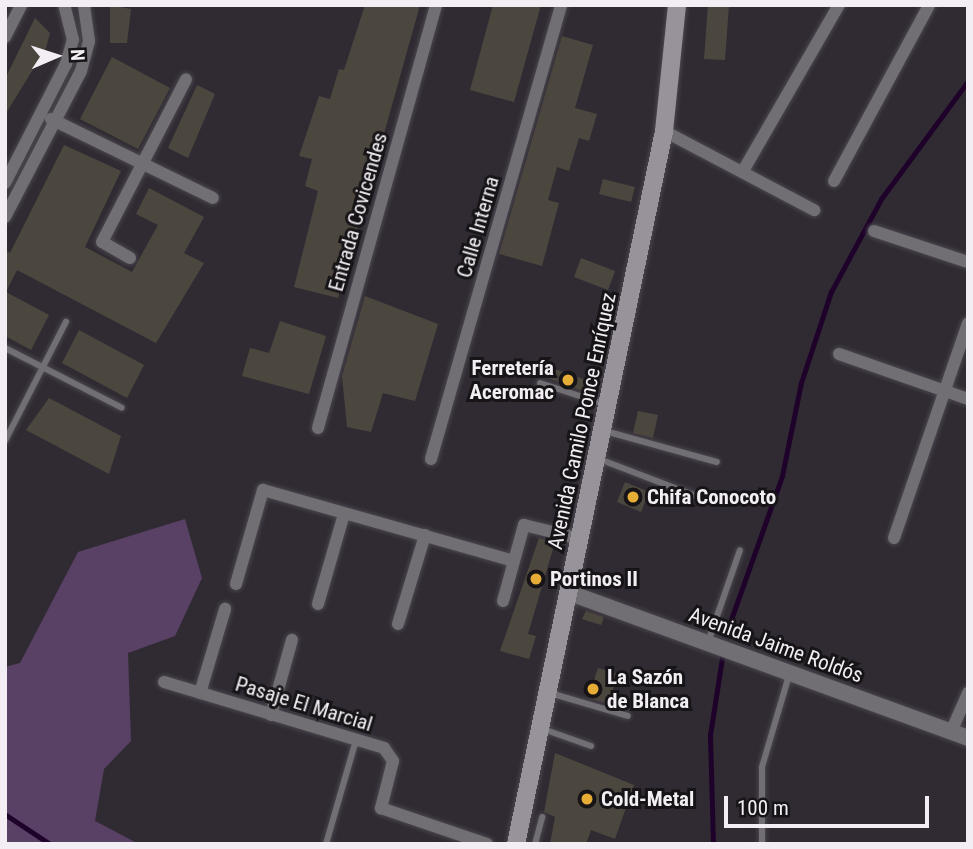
<!DOCTYPE html>
<html>
<head>
<meta charset="utf-8">
<style>
	body { margin:0 }
	#map { position:relative; width:973px; height:849px; overflow:hidden; background:#302b33; font-family:"Roboto Condensed",sans-serif }
	div>[style] { position:absolute }
	[style*='--x'] { left:calc(var(--x)*1px); top:calc(var(--y)*1px); width:calc(var(--w)*1px); rotate:calc(var(--a)*1deg) }
	.green>* { inset:0; background:#594165 }
	.stream>* { height:4.5px; margin:-2.25px; padding:0 2.25px; transform-origin:2.25px; border-radius:2.25px; background:#1e022a }
	.building>* { inset:0; background:#4c473e }
	.roads { filter:drop-shadow(0 0 2px #4b464e) drop-shadow(0 0 2px #4b464e) }
	.service>* { height:6px; margin:-3px; padding:0 3px; transform-origin:3px; border-radius:3px; background:#716f73 }
	.minor>* { height:12px; margin:-6px; padding:0 6px; transform-origin:6px; border-radius:6px; background:#716f73 }
	.tertiary>* { height:16px; margin:-8px; padding:0 8px; transform-origin:8px; border-radius:8px; background:#716f73 }
	.secondary>* { height:18px; margin:-9px; padding:0 9px; transform-origin:9px; border-radius:9px; background:#98939a }
	.dots>* { width:19px; height:19px; translate:-50% -50%; box-sizing:border-box; border:4px solid #171418; border-radius:50% }
	span { translate:-50% -50%; white-space:nowrap; text-align:center; line-height:1.15; -webkit-text-stroke:6px #171418; paint-order:stroke }
	.street-label { font-size:21px; color:#f2eef3 }
	.poi-label { font-size:21px; color:#f2eef3; font-weight:700 }
	.right { translate:-100% -50%; text-align:right }
	.left { translate:0 -50%; text-align:left }
	.frame { position:absolute; inset:0; border:7px solid #f2eef3; pointer-events:none }
	.north { position:absolute; left:21px; top:21px; width:70px; height:70px; -webkit-text-stroke:5px #171418; paint-order:stroke; rotate:87deg; font-size:19px; font-weight:700; line-height:28px; text-align:center; color:#f2eef3 }
	.north::after { content:''; display:block; margin:auto; width:24px; height:32px; background:#f2eef3; clip-path:polygon(50% 0,100% 100%,50% 72%,0 100%) }
	.scale { position:absolute; left:724px; top:796px; width:205px; height:32px; box-sizing:border-box; border:4px solid #f2eef3; border-top:0; padding-left:9px; font-size:21px; line-height:24px; white-space:nowrap; color:#f2eef3; -webkit-text-stroke:5px #171418; paint-order:stroke }
</style>
</head>
<body>
<div id="map">
	<div class="green">
		<i style="clip-path:polygon(185px 519px,202px 578px,175px 636px,128px 653px,131px 741px,104px 769px,95px 821px,139px 844px,5px 844px,5px 667px,20px 663px,78px 552px)"></i>
	</div>
	<div class="stream">
		<i style="--x:728;--y:628;--w:161;--a:-70.4"></i>
		<i style="--x:782;--y:476;--w:95;--a:-78.5"></i>
		<i style="--x:801;--y:383;--w:96;--a:-71.8"></i>
		<i style="--x:831;--y:292;--w:106;--a:-61.7"></i>
		<i style="--x:881;--y:199;--w:147;--a:-53.6"></i>
		<i style="--x:5;--y:814;--w:54;--a:33.7"></i>
		<i style="--x:713;--y:844;--w:109;--a:-91.6"></i>
		<i style="--x:710;--y:735;--w:78;--a:-81.1"></i>
	</div>
	<div class="building">
		<i style="clip-path:polygon(110px 5px,131px 9px,127px 43px,110px 43px)"></i>
		<i style="clip-path:polygon(365px 5px,420px 5px,338px 298px,294px 287px,318px 191px,305px 186px,312px 159px,299px 156px,319px 96px,330px 99px,339px 69px,344px 70px)"></i>
		<i style="clip-path:polygon(493px 5px,541px 5px,514px 102px,470px 90px)"></i>
		<i style="clip-path:polygon(708px 5px,729px 5px,725px 60px,704px 59px)"></i>
		<i style="clip-path:polygon(35px 18px,50px 33px,46px 48px,5px 115px,5px 79px)"></i>
		<i style="clip-path:polygon(562px 36px,593px 45px,575px 108px,597px 114px,589px 141px,579px 138px,569px 171px,557px 167px,548px 200px,559px 203px,542px 266px,499px 254px)"></i>
		<i style="clip-path:polygon(112px 57px,170px 88px,138px 149px,80px 119px)"></i>
		<i style="clip-path:polygon(197px 85px,215px 94px,188px 158px,168px 148px)"></i>
		<i style="clip-path:polygon(64px 145px,121px 171px,85px 247px,132px 272px,158px 225px,136px 214px,149px 188px,204px 217px,184px 253px,204px 263px,156px 343px,17px 270px,6px 292px,49px 315px,31px 350px,5px 336px,5px 250px,10px 253px)"></i>
		<i style="clip-path:polygon(603px 179px,635px 187px,631px 202px,599px 194px)"></i>
		<i style="clip-path:polygon(581px 258px,615px 271px,608px 290px,574px 277px)"></i>
		<i style="clip-path:polygon(365px 296px,438px 324px,415px 401px,383px 393px,371px 432px,347px 427px,342px 376px)"></i>
		<i style="clip-path:polygon(280px 321px,326px 336px,309px 394px,242px 376px,250px 348px,269px 353px)"></i>
		<i style="clip-path:polygon(79px 330px,144px 365px,127px 398px,62px 363px)"></i>
		<i style="clip-path:polygon(538px 363px,600px 385px,597px 396px,536px 374px)"></i>
		<i style="clip-path:polygon(49px 398px,121px 436px,109px 474px,26px 430px)"></i>
		<i style="clip-path:polygon(638px 411px,658px 415px,653px 438px,633px 433px)"></i>
		<i style="clip-path:polygon(625px 482px,649px 492px,641px 512px,617px 502px)"></i>
		<i style="clip-path:polygon(539px 538px,555px 542px,528px 634px,536px 636px,529px 659px,500px 651px)"></i>
		<i style="clip-path:polygon(586px 611px,604px 617px,601px 625px,582px 619px)"></i>
		<i style="clip-path:polygon(598px 668px,618px 674px,608px 704px,588px 698px)"></i>
		<i style="clip-path:polygon(555px 753px,634px 785px,615px 839px,591px 830px,586px 844px,550px 844px,555px 817px,544px 812px)"></i>
	</div>
	<div class="roads">
		<div class="service">
			<i style="--x:5;--y:348;--w:131;--a:27.1"></i>
			<i style="--x:540;--y:383;--w:71;--a:18.2"></i>
			<i style="--x:605;--y:431;--w:116;--a:15.5"></i>
			<i style="--x:5;--y:441;--w:134;--a:-62.9"></i>
			<i style="--x:599;--y:459;--w:104;--a:20.9"></i>
			<i style="--x:708;--y:642;--w:97;--a:-70.8"></i>
			<i style="--x:550;--y:693;--w:81;--a:16.4"></i>
			<i style="--x:543;--y:729;--w:51;--a:19.5"></i>
			<i style="--x:326;--y:844;--w:108;--a:-73.9"></i>
			<i style="--x:535;--y:844;--w:28;--a:-75"></i>
			<i style="--x:762;--y:844;--w:77;--a:-90"></i>
			<i style="--x:762;--y:767;--w:96;--a:-73.6"></i>
		</div>
		<div class="minor">
			<i style="--x:5;--y:37;--w:36;--a:-63"></i>
			<i style="--x:51;--y:119;--w:180;--a:26"></i>
			<i style="--x:664;--y:131;--w:170;--a:27.8"></i>
			<i style="--x:743;--y:171;--w:192;--a:-60"></i>
			<i style="--x:834;--y:181;--w:200;--a:-61.6"></i>
			<i style="--x:5;--y:183;--w:134;--a:-62.9"></i>
			<i style="--x:66;--y:64;--w:25;--a:-74"></i>
			<i style="--x:73;--y:40;--w:36;--a:-104"></i>
			<i style="--x:5;--y:217;--w:165;--a:-62.5"></i>
			<i style="--x:81;--y:71;--w:31;--a:-75"></i>
			<i style="--x:89;--y:41;--w:36;--a:-98"></i>
			<i style="--x:874;--y:231;--w:99;--a:18.3"></i>
			<i style="--x:130;--y:258;--w:32;--a:-150"></i>
			<i style="--x:102;--y:242;--w:183;--a:-62.7"></i>
			<i style="--x:839;--y:354;--w:137;--a:19.2"></i>
			<i style="--x:318;--y:428;--w:439;--a:-74.4"></i>
			<i style="--x:431;--y:459;--w:472;--a:-74"></i>
			<i style="--x:894;--y:538;--w:227;--a:-71"></i>
			<i style="--x:236;--y:584;--w:98;--a:-74"></i>
			<i style="--x:263;--y:490;--w:258;--a:15.8"></i>
			<i style="--x:503;--y:601;--w:79;--a:-74.6"></i>
			<i style="--x:524;--y:525;--w:59;--a:13.8"></i>
			<i style="--x:318;--y:604;--w:94;--a:-73.9"></i>
			<i style="--x:398;--y:624;--w:93;--a:-73.1"></i>
			<i style="--x:164;--y:682;--w:230;--a:16.7"></i>
			<i style="--x:384;--y:748;--w:16;--a:55"></i>
			<i style="--x:393;--y:761;--w:49;--a:104.3"></i>
			<i style="--x:381;--y:808;--w:112;--a:18.8"></i>
			<i style="--x:200;--y:693;--w:88;--a:-73.4"></i>
			<i style="--x:271;--y:715;--w:78;--a:-74.4"></i>
			<i style="--x:951;--y:732;--w:43;--a:-66.4"></i>
		</div>
		<div class="tertiary">
			<i style="--x:570;--y:593;--w:424;--a:20"></i>
		</div>
		<div class="secondary">
			<i style="--x:516;--y:844;--w:728;--a:-78.27"></i>
			<i style="--x:664;--y:131;--w:127;--a:-84.1"></i>
		</div>
	</div>
	<div class="dots">
		<i style="left:568px;top:380px;background:#e6ad36"></i>
		<i style="left:633px;top:497px;background:#e6ad36"></i>
		<i style="left:536px;top:579px;background:#e6ad36"></i>
		<i style="left:593px;top:689px;background:#e6ad36"></i>
		<i style="left:587px;top:799px;background:#e6ad36"></i>
	</div>
	<div class="street-label">
		<span style="left:358px;top:212px;rotate:-74deg">Entrada Covicendes</span>
		<span style="left:478px;top:227px;rotate:-74deg">Calle Interna</span>
		<span style="left:582px;top:421px;rotate:-78deg">Avenida Camilo Ponce Enríquez</span>
		<span style="left:776px;top:645px;rotate:20deg">Avenida Jaime Roldós</span>
		<span style="left:304px;top:704px;rotate:17deg">Pasaje El Marcial</span>
	</div>
	<div class="poi-label">
		<span class="right" style="left:554px;top:380px">Ferretería<br>Aceromac</span>
		<span class="left" style="left:647px;top:497px">Chifa Conocoto</span>
		<span class="left" style="left:550px;top:579px">Portinos II</span>
		<span class="left" style="left:607px;top:689px">La Sazón<br>de Blanca</span>
		<span class="left" style="left:601px;top:799px">Cold-Metal</span>
	</div>
	<div class="frame"></div>
	<div class="north">N</div>
	<div class="scale">100 m</div>
</div>
</body>
</html>
